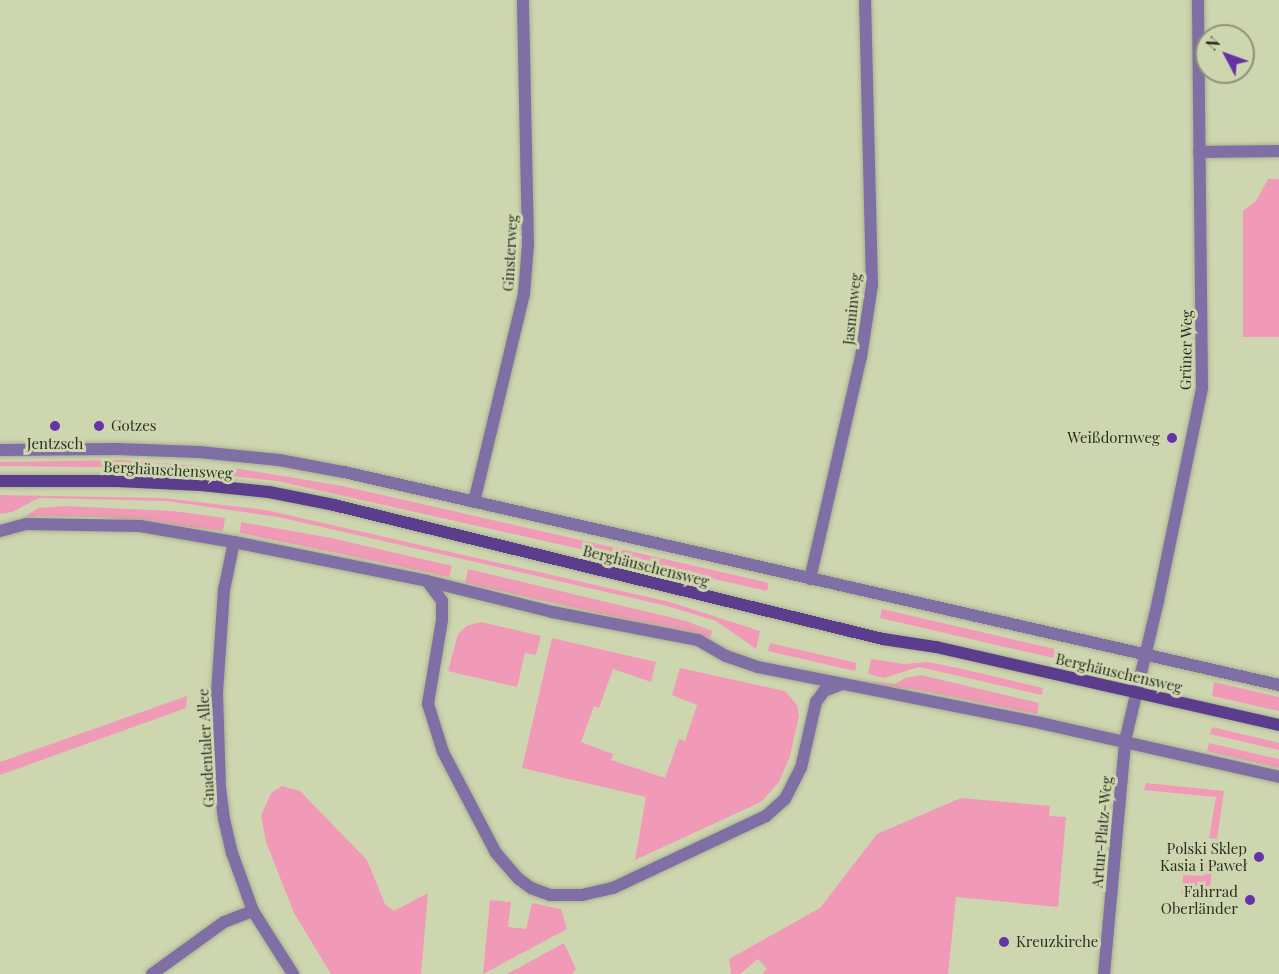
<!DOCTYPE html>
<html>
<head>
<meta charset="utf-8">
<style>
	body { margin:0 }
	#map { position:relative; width:1279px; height:974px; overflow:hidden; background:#ced6b0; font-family:"Playfair Display",serif }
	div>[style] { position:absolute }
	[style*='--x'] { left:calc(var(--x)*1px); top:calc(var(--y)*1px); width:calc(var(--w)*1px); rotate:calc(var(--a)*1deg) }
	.green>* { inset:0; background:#f19ab7 }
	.roads { filter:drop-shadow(0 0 2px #aab190) drop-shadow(0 0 2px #aab190) }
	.street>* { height:12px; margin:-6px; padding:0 6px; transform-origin:6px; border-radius:6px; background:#806fa5 }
	.secondary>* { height:12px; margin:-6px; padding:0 6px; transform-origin:6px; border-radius:6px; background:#5a3d8c }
	.dots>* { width:16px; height:16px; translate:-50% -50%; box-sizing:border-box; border:3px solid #ced6b0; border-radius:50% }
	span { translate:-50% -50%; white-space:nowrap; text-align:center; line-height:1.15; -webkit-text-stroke:6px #ced6b0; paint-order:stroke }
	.street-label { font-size:15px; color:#2b2f20 }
	.poi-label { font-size:15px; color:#2b2f20 }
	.left { translate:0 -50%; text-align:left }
	.right { translate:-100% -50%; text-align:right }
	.north { position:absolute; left:1195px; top:24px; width:60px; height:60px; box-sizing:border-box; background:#ced6b0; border:2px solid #8d9376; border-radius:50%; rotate:311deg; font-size:16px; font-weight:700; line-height:24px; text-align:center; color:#2b2f20 }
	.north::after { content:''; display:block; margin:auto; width:21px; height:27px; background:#6532aa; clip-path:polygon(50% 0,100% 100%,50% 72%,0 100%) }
</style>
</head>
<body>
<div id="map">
	<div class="green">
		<i style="clip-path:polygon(1268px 179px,1279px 179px,1279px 337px,1243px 337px,1243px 211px,1256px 201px)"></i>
		<i style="clip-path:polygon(121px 460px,240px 469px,343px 486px,769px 583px,767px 591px,277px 481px,162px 468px,0 466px,0 462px)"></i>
		<i style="clip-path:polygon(0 495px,163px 498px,266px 510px,670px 602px,760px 631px,756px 649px,716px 621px,667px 606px,278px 517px,167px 501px,39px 498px,12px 512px,0 514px)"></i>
		<i style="clip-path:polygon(65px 506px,173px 511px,225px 518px,223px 531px,100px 517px,37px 516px,26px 519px,28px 514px,39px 508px)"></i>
		<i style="clip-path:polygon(241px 522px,331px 538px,452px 566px,449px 577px,342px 554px,240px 533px)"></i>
		<i style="clip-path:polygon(468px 569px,686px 621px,712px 631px,710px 638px,465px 583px)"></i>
		<i style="clip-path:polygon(882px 609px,1055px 649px,1053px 658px,880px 618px)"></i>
		<i style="clip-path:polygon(481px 622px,541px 636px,536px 655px,525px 653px,517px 687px,448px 671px,458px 634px,466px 626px)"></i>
		<i style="clip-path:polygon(552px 638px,656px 662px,651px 682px,613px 669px,599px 708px,594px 706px,581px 742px,613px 754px,611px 760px,665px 778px,679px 739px,685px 741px,697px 705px,672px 695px,680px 668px,785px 691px,797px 705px,799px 716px,790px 756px,779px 782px,761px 802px,635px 860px,646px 797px,522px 768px)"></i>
		<i style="clip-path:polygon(770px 643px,857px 663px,855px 671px,768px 651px)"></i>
		<i style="clip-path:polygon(871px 659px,904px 664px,928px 662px,958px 668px,1043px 688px,1042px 695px,919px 667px,884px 678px,868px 674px)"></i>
		<i style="clip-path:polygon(921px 675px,1039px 703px,1037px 714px,913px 689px,865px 685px,865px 681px,895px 684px,905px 678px)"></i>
		<i style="clip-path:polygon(1214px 682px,1279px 697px,1279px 711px,1212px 696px)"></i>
		<i style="clip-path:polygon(187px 696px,186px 708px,0 775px,0 762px)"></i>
		<i style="clip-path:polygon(1212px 727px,1279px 743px,1279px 750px,1210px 734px)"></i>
		<i style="clip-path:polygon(1209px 743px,1279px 759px,1279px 768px,1207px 751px)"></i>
		<i style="clip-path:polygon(1146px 783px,1224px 791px,1217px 839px,1209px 838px,1216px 797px,1144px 790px)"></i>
		<i style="clip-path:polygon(282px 786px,300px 791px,367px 860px,385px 904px,394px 911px,428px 893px,421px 974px,331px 974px,294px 913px,266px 842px,261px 816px,271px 793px)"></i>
		<i style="clip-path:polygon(961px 798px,1050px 806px,1049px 816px,1066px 817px,1058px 907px,956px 897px,948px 974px,762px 974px,767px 969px,758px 959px,740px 974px,731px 974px,729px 959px,820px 908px,877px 834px)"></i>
		<i style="clip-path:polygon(1207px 855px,1213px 856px,1209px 900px,1181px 898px,1183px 875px,1204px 876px)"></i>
		<i style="clip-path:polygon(490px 900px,511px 902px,508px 927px,526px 929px,532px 903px,561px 909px,567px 929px,483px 974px)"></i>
		<i style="clip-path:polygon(564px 943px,576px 969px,572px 974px,507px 974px)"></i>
	</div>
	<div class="roads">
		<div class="street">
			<i style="--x:1199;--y:152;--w:80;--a:-0.7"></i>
			<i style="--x:0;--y:450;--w:117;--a:-0.5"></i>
			<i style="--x:117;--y:449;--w:82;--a:2.1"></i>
			<i style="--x:199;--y:452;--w:80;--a:5.7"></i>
			<i style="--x:279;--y:460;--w:66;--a:10.5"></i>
			<i style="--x:344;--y:472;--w:959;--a:12.83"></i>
			<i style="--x:474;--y:502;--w:214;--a:-76.5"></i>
			<i style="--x:524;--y:294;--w:50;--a:-85.4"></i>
			<i style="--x:528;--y:244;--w:244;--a:-91.2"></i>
			<i style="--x:0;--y:531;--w:27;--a:-15"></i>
			<i style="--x:26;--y:524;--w:114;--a:1"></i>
			<i style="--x:140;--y:526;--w:95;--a:9.7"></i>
			<i style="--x:234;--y:542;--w:197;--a:11.4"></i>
			<i style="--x:427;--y:581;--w:129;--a:13.9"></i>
			<i style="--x:552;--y:612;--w:149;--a:10.9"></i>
			<i style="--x:698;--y:640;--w:32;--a:30"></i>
			<i style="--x:726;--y:656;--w:34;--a:19"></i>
			<i style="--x:758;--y:667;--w:288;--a:11.2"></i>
			<i style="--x:1040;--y:723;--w:245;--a:12.7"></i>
			<i style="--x:234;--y:542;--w:49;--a:101.8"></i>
			<i style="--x:224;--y:590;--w:103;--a:93.9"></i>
			<i style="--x:217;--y:693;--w:94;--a:88.2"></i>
			<i style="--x:220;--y:787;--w:32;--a:83"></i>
			<i style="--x:224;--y:819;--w:35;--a:77"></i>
			<i style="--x:232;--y:853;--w:62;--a:70.1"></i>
			<i style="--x:253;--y:911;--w:75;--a:57.6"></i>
			<i style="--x:810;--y:579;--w:228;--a:-77.1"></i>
			<i style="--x:861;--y:357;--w:73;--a:-81.3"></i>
			<i style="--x:872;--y:285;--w:285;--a:-91.4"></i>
			<i style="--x:427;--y:581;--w:25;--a:53"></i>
			<i style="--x:442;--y:601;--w:19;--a:90"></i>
			<i style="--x:442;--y:620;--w:85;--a:99.5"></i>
			<i style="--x:428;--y:704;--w:50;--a:72.6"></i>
			<i style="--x:443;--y:752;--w:114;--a:62.3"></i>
			<i style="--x:496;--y:853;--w:35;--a:49"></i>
			<i style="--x:519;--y:879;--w:15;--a:37"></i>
			<i style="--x:531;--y:888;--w:20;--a:20"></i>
			<i style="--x:550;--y:895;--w:32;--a:0"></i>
			<i style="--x:582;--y:895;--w:32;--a:-13"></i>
			<i style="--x:613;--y:888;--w:169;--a:-25.2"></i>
			<i style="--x:766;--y:816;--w:25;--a:-42"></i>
			<i style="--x:785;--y:799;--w:35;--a:-63"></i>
			<i style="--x:801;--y:768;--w:68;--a:-77.2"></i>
			<i style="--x:816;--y:702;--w:14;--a:-54"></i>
			<i style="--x:824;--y:691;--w:17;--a:-21"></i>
			<i style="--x:152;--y:974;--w:89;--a:-35.8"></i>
			<i style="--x:224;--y:922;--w:31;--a:-21"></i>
			<i style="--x:1104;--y:974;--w:234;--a:-84.8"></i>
			<i style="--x:1125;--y:741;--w:144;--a:-76.7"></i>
			<i style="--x:1158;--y:601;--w:217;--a:-78.3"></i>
			<i style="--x:1202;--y:388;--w:388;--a:-90.6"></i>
		</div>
		<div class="secondary">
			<i style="--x:0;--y:481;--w:117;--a:0"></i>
			<i style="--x:117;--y:481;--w:84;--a:2.7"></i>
			<i style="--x:201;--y:485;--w:68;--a:5.9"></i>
			<i style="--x:269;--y:492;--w:66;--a:11.3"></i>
			<i style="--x:334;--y:505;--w:565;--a:13.72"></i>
			<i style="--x:883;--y:639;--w:54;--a:8.6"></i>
			<i style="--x:936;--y:647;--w:352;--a:12.8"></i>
		</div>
	</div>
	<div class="dots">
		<i style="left:55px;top:426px;background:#6532aa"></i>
		<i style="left:99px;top:426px;background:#6532aa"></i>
		<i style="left:1172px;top:438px;background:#6532aa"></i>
		<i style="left:1259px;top:857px;background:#6532aa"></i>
		<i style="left:1250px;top:900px;background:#6532aa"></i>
		<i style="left:1004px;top:942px;background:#6532aa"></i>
	</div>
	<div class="street-label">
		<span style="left:510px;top:253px;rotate:-87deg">Ginsterweg</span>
		<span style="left:852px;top:309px;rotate:-84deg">Jasminweg</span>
		<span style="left:1186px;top:350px;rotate:-89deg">Grüner Weg</span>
		<span style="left:168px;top:470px;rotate:3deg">Berghäuschensweg</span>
		<span style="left:646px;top:566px;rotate:14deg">Berghäuschensweg</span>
		<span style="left:1119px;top:673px;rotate:13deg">Berghäuschensweg</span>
		<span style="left:206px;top:748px;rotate:-93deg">Gnadentaler Allee</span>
		<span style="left:1102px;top:832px;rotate:-85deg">Artur-Platz-Weg</span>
	</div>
	<div class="poi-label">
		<span class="left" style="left:111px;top:426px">Gotzes</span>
		<span class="right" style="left:1160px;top:438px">Weißdornweg</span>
		<span style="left:55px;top:444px">Jentzsch</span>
		<span class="right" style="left:1247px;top:857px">Polski Sklep<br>Kasia i Paweł</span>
		<span class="right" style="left:1238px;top:900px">Fahrrad<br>Oberländer</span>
		<span class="left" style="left:1016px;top:942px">Kreuzkirche</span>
	</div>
	<div class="north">N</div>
</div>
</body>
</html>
